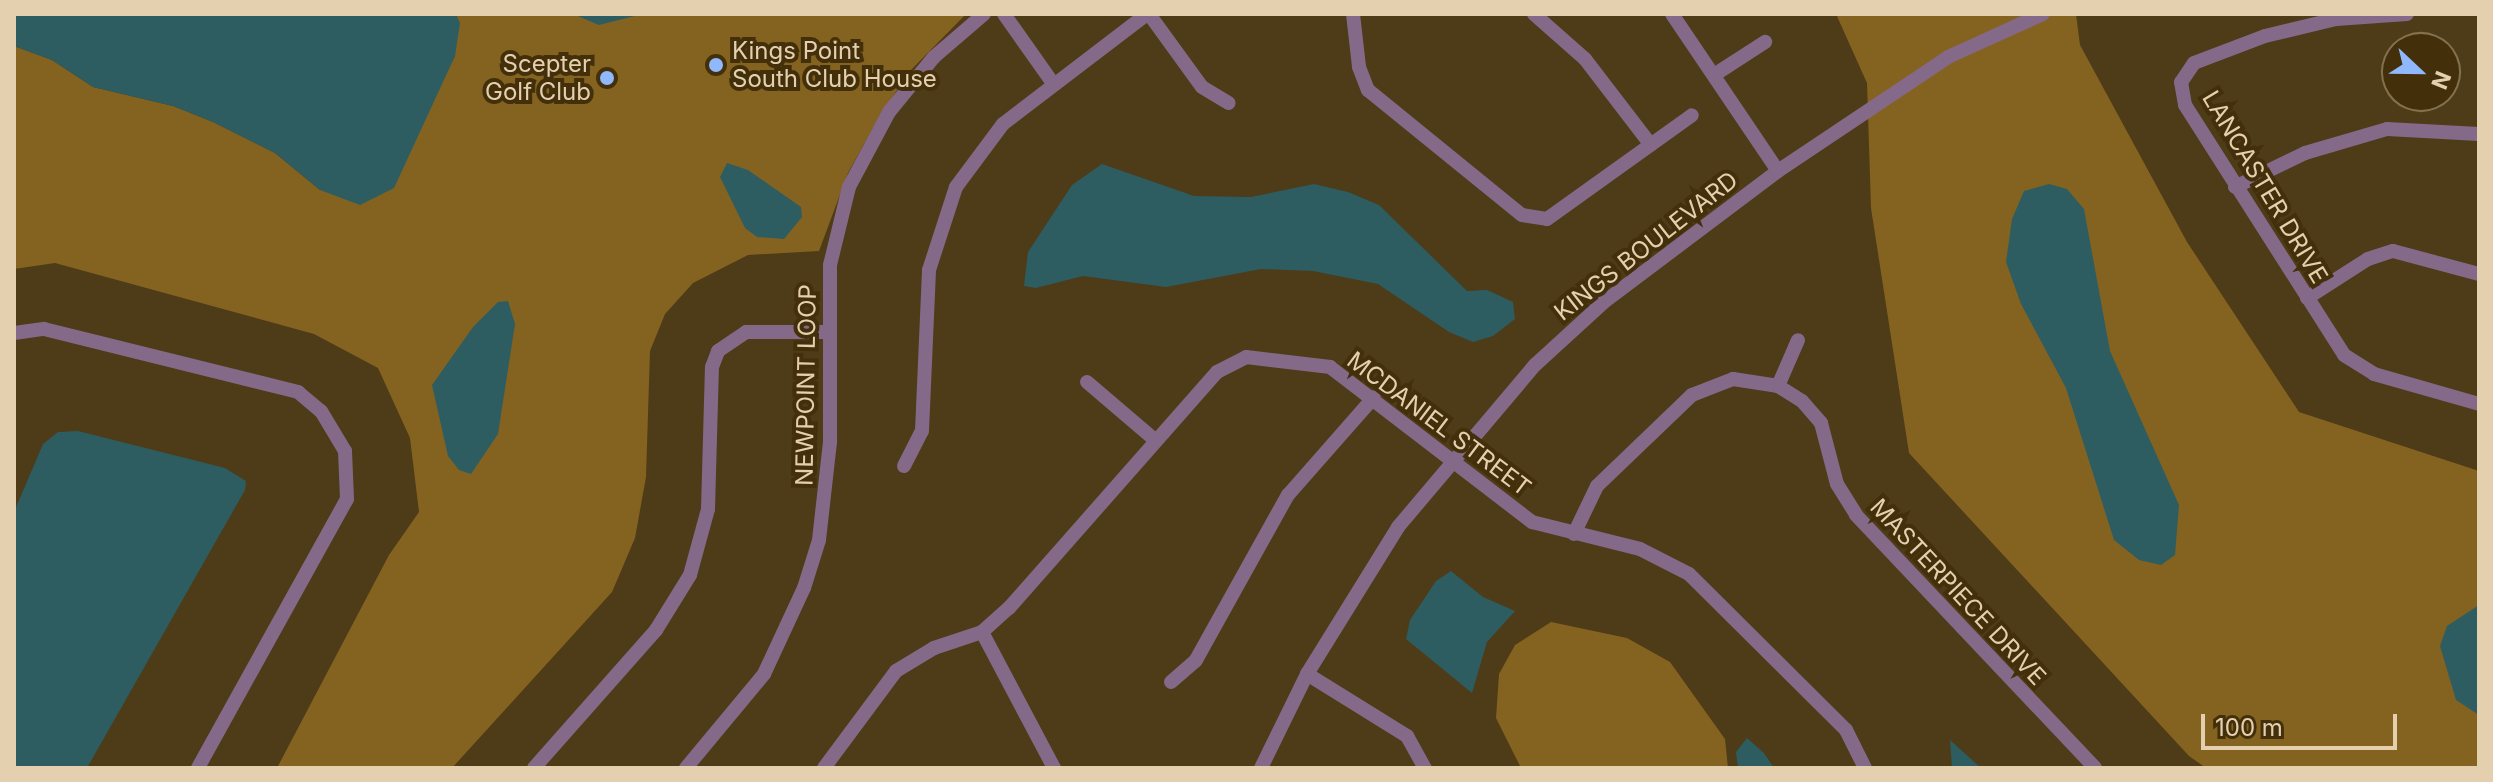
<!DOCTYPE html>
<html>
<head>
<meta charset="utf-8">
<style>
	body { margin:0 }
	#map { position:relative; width:2493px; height:782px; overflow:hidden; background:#4e3b17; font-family:Inter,sans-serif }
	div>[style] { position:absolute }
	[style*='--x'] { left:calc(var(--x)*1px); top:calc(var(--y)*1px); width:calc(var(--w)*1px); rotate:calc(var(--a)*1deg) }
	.green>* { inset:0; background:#846321 }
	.water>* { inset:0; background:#2d5d60 }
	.minor>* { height:14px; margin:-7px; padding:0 7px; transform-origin:7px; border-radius:7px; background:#846989 }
	.dots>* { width:22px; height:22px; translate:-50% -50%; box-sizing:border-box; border:4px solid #43300b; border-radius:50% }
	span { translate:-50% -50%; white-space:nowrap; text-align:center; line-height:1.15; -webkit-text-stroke:8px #43300b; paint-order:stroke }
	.poi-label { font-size:24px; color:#e4d0af }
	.left { translate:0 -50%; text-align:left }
	.right { translate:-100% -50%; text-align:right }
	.street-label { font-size:24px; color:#e4d0af }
	.frame { position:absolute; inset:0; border:16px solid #e4d0af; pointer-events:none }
	.north { position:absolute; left:2381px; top:32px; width:80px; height:80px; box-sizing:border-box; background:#43300b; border:2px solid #83704d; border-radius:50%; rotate:112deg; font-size:22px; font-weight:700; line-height:32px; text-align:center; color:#e4d0af }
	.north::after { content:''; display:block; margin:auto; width:28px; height:36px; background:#90b8fd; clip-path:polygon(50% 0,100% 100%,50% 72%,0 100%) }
	.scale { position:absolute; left:2201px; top:714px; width:196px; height:36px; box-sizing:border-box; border:4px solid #e4d0af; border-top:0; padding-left:10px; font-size:24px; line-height:28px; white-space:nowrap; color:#e4d0af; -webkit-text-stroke:6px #43300b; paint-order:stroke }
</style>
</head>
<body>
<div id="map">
	<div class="green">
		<i style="clip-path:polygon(456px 14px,966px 14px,910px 71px,880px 115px,848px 173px,819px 251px,748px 255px,693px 283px,665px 314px,650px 351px,646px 477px,635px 538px,612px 592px,452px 768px,277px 768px,389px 555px,419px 512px,410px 438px,378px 368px,314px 334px,55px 263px,14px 269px,14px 46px,52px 60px,93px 87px,173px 106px,213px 122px,275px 153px,320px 190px,425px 112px,455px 56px)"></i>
		<i style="clip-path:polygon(1836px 14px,2076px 14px,2080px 45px,2187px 242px,2299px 412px,2479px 471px,2479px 768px,2206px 768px,2189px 756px,1909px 453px,1871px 208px,1867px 83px)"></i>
		<i style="clip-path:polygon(1551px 622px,1627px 638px,1670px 662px,1725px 739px,1728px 768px,1521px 768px,1496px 718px,1499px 674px,1515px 645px)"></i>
	</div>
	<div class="water">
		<i style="clip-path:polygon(14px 14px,456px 14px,460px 23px,455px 56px,394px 188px,360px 205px,320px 190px,275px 153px,213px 122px,173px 106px,93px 87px,52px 60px,14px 46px)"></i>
		<i style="clip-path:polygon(573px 14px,643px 14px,599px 25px)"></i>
		<i style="clip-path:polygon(727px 163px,748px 170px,801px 207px,802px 217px,784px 239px,757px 237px,745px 228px,720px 177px)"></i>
		<i style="clip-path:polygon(1102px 164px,1194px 196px,1251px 197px,1314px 184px,1348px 192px,1379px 205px,1467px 291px,1487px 290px,1513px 302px,1515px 319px,1493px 336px,1473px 342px,1449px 332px,1378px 284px,1313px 271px,1261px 269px,1166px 287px,1083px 276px,1036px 288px,1024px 286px,1028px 252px,1072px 185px)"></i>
		<i style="clip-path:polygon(2049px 184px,2067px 189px,2084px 209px,2110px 351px,2179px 505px,2175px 555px,2161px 565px,2139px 560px,2114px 540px,2066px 388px,2021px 304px,2006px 262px,2012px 219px,2024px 191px)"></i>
		<i style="clip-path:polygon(508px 301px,515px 324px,498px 434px,471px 474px,459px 470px,448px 456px,432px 385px,473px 327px,498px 302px)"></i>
		<i style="clip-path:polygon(78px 431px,225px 468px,246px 481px,245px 490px,87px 768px,14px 768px,14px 512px,43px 444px,58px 432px)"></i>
		<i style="clip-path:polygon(1451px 571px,1483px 597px,1515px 611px,1487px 642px,1472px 693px,1406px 639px,1410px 620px,1436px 581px)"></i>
		<i style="clip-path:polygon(2479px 605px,2479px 715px,2456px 700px,2440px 646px,2447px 626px)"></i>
		<i style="clip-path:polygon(1747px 738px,1764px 753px,1774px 768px,1738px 768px,1736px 752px)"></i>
		<i style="clip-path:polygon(1950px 740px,1981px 768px,1952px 768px)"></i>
	</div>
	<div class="minor">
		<i style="--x:1004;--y:14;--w:83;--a:54.8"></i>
		<i style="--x:1149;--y:14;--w:90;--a:54"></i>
		<i style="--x:1202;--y:87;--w:31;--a:31"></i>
		<i style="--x:1353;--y:14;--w:53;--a:83.5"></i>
		<i style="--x:1359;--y:67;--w:25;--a:69"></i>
		<i style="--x:1368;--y:90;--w:198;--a:39.1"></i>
		<i style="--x:1522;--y:215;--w:25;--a:9"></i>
		<i style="--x:1547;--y:219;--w:178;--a:-35.6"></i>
		<i style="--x:1534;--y:14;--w:68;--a:41.4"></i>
		<i style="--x:1585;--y:59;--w:108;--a:52.5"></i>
		<i style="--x:1672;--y:14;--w:189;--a:56"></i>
		<i style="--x:2407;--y:14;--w:71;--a:176"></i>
		<i style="--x:2336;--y:19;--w:73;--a:166.5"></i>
		<i style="--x:2265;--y:36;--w:76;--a:159.2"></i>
		<i style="--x:2194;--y:63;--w:23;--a:124"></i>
		<i style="--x:2181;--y:82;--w:23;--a:80"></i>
		<i style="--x:2185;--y:105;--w:296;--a:57.5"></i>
		<i style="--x:2344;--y:355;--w:36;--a:32"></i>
		<i style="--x:2374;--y:374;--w:109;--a:15.9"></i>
		<i style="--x:1714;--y:75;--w:61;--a:-32.9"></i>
		<i style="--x:2235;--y:187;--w:78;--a:-25.9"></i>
		<i style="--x:2305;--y:153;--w:85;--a:-16.3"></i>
		<i style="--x:2387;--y:129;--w:92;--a:3.1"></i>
		<i style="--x:2307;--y:298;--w:72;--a:-32.6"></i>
		<i style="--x:2368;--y:259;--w:26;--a:-18"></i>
		<i style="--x:2393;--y:251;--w:89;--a:15"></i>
		<i style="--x:14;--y:333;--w:30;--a:-8"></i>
		<i style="--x:44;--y:329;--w:262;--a:13.9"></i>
		<i style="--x:298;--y:392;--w:30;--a:40"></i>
		<i style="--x:321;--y:411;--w:47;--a:59"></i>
		<i style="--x:345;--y:451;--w:48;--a:87.6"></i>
		<i style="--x:347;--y:499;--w:308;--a:119"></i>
		<i style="--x:1087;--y:382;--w:89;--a:40.5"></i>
		<i style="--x:1778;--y:386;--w:50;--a:-66.5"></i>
		<i style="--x:904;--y:466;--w:39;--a:-63"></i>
		<i style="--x:922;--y:431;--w:161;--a:-87.5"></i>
		<i style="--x:929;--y:270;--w:87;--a:-72"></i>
		<i style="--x:956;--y:187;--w:79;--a:-53.3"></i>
		<i style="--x:1003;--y:124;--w:181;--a:-37.4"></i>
		<i style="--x:1574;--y:534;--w:53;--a:-64.4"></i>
		<i style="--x:1597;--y:486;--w:132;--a:-43.8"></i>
		<i style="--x:1692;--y:395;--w:44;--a:-21.3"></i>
		<i style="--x:1733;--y:379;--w:46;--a:8.8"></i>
		<i style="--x:1778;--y:386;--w:28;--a:32"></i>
		<i style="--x:1802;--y:401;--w:29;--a:49"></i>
		<i style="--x:1821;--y:423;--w:63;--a:75.3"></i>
		<i style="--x:1837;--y:484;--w:36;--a:58"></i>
		<i style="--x:1856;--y:515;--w:348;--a:46.6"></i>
		<i style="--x:982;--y:632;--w:154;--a:62.1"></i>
		<i style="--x:1307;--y:674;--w:118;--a:31.8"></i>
		<i style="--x:1407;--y:736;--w:37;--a:61"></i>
		<i style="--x:1171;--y:682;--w:33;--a:-41"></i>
		<i style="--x:1196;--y:660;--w:189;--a:-60.9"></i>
		<i style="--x:1288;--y:495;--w:130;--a:-48.7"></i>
		<i style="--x:534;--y:768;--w:184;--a:-48.5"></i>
		<i style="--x:656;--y:630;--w:65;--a:-58.3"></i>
		<i style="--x:690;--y:575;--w:68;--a:-74.7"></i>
		<i style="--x:708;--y:509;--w:142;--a:-88.4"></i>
		<i style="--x:712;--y:367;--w:17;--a:-69"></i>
		<i style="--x:718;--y:351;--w:34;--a:-34"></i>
		<i style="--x:746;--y:332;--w:81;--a:0"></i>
		<i style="--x:686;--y:768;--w:122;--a:-50.3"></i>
		<i style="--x:764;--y:674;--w:95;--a:-65.1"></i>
		<i style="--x:804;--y:588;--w:50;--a:-72.6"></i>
		<i style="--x:819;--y:540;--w:99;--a:-83.6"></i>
		<i style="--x:830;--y:442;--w:177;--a:-90"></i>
		<i style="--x:830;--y:265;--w:80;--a:-76.3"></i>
		<i style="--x:849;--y:187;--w:85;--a:-61.9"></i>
		<i style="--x:889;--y:112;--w:71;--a:-50.7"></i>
		<i style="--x:934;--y:57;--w:66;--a:-40.7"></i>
		<i style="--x:824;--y:768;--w:121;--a:-53.4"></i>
		<i style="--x:896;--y:671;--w:44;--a:-31.2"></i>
		<i style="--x:934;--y:648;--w:51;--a:-18.4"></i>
		<i style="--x:982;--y:632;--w:36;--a:-42"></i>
		<i style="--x:1009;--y:608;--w:315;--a:-48.6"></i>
		<i style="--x:1217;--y:372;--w:33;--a:-27"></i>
		<i style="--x:1246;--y:357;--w:85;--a:6.8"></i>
		<i style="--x:1330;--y:367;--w:255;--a:37.5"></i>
		<i style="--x:1532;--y:522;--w:111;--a:14"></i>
		<i style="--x:1640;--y:549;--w:55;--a:27"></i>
		<i style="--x:1689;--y:574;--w:221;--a:44.8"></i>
		<i style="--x:1846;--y:730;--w:42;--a:63.4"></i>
		<i style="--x:1261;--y:768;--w:105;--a:-63.9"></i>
		<i style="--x:1307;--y:674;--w:173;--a:-58.2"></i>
		<i style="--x:1398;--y:527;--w:212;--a:-49.8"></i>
		<i style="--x:1535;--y:365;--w:93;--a:-42.4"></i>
		<i style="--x:1604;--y:302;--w:218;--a:-37"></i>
		<i style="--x:1778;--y:171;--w:205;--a:-33.8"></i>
		<i style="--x:1948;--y:57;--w:104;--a:-24.4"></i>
	</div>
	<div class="dots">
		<i style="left:716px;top:65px;background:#90b8fd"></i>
		<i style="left:607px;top:78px;background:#90b8fd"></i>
	</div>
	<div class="poi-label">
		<span class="left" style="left:732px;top:65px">Kings Point<br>South Club House</span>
		<span class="right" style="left:591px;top:78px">Scepter<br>Golf Club</span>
	</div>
	<div class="street-label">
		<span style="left:2265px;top:187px;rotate:59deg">LANCASTER DRIVE</span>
		<span style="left:1646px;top:246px;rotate:-38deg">KINGS BOULEVARD</span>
		<span style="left:806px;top:385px;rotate:-89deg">NEWPOINT LOOP</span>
		<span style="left:1439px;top:424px;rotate:37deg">MCDANIEL STREET</span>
		<span style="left:1958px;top:592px;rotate:47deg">MASTERPIECE DRIVE</span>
	</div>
	<div class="frame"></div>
	<div class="north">N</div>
	<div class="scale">100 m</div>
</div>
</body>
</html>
